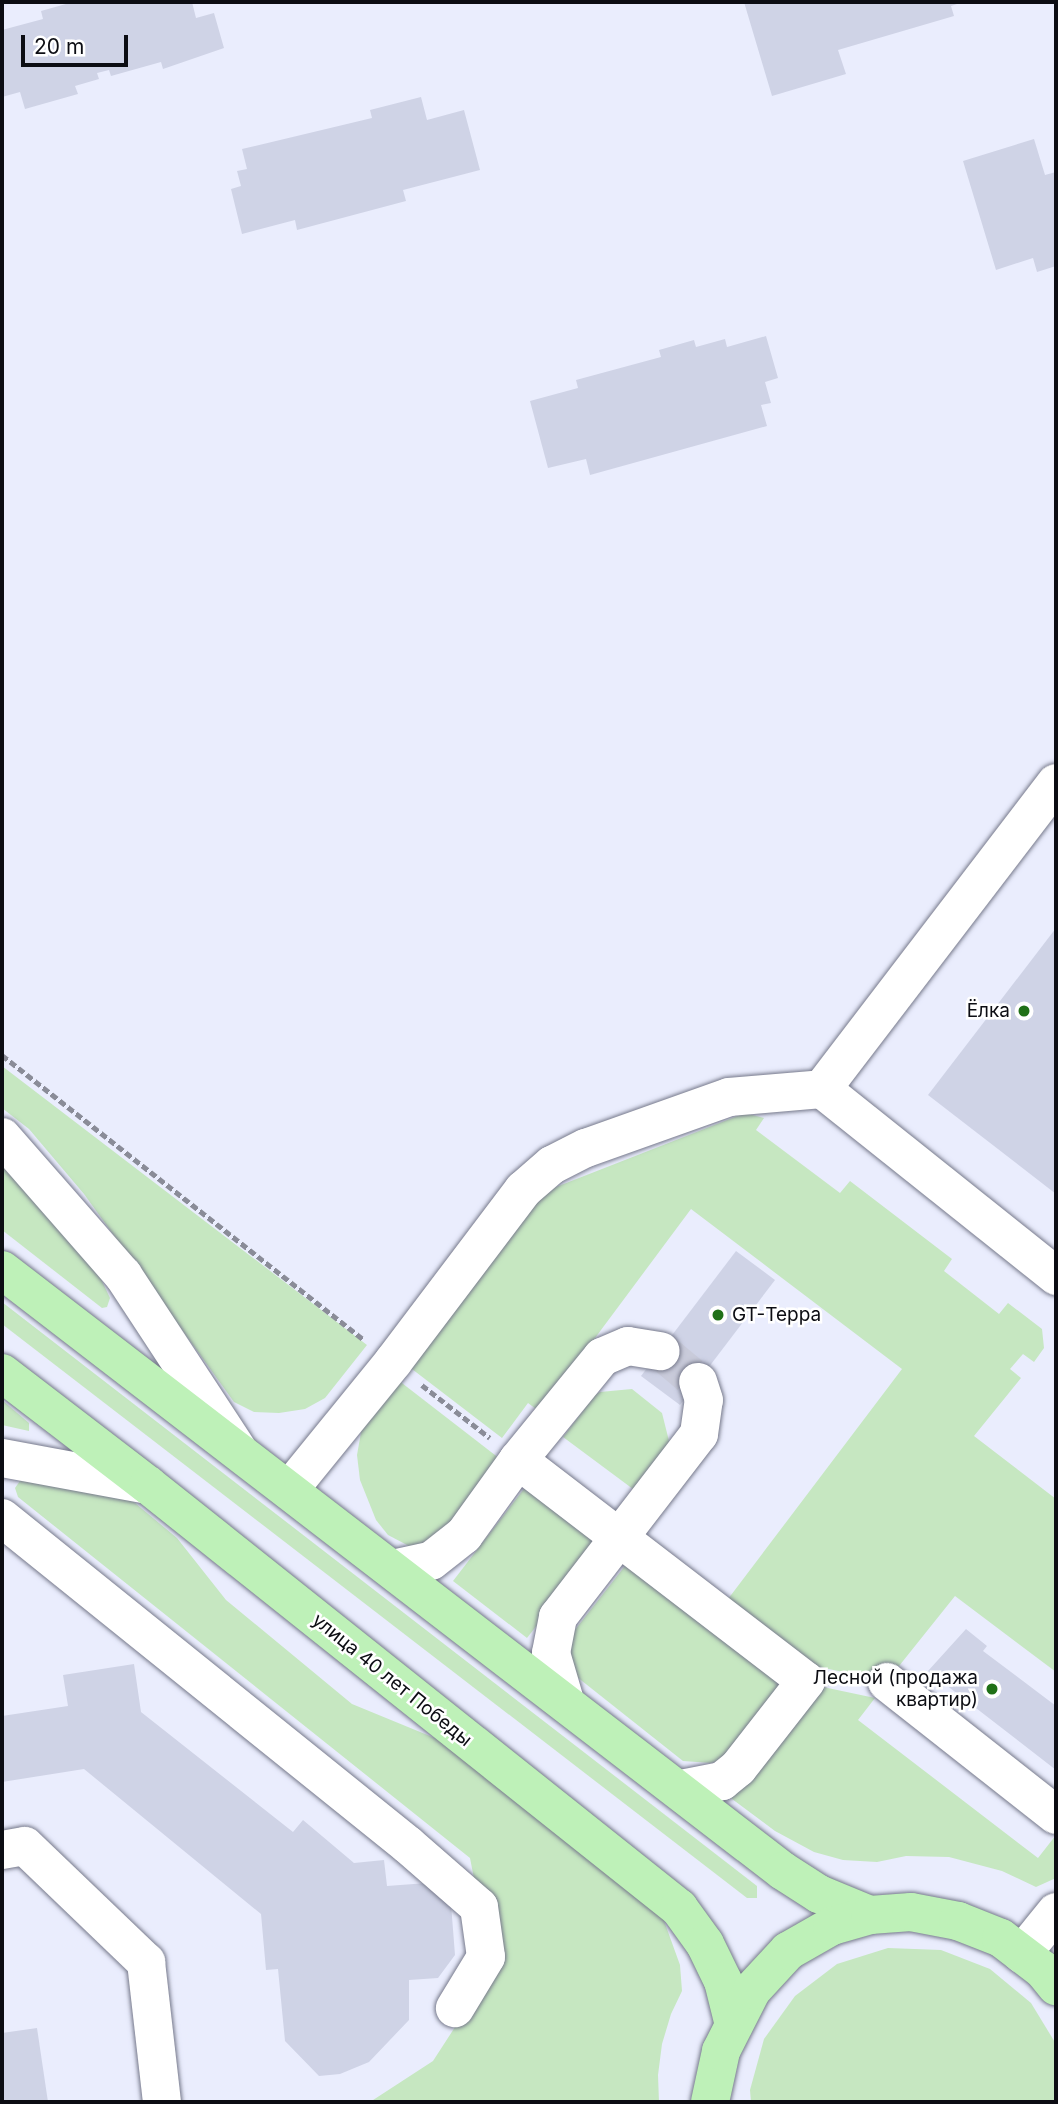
<!DOCTYPE html>
<html>
<head>
<meta charset="utf-8">
<style>
	body { margin:0 }
	#map { position:relative; width:1058px; height:2104px; overflow:hidden; background:#eaedfd; font-family:Inter,sans-serif }
	div>[style] { position:absolute }
	[style*='--x'] { left:calc(var(--x)*1px); top:calc(var(--y)*1px); width:calc(var(--w)*1px); rotate:calc(var(--a)*1deg) }
	.green>* { inset:0; background:#c6e7c1 }
	.building>* { inset:0; background:#cfd3e6 }
	.minor-tunnel>* { height:38px; margin-top:-19px; transform-origin:0; background:repeating-linear-gradient(90deg,#c9cbda 0 38px,transparent 0 57px) }
	.path>* { height:4.5px; margin-top:-2.25px; transform-origin:0; background:repeating-linear-gradient(90deg,#8a8c98 0 7px,transparent 0 10.5px) }
	.roads { filter:drop-shadow(0 0 2px #76798b) drop-shadow(0 0 2px #76798b) }
	.minor>* { height:38px; margin:-19px; padding:0 19px; transform-origin:19px; border-radius:19px; background:#fff }
	.major>* { height:38px; margin:-19px; padding:0 19px; transform-origin:19px; border-radius:19px; background:#bef1b8 }
	.dots>* { width:19px; height:19px; translate:-50% -50%; box-sizing:border-box; border:4px solid #fff; border-radius:50% }
	span { translate:-50% -50%; white-space:nowrap; text-align:center; line-height:1.15; -webkit-text-stroke:5px #fff; paint-order:stroke }
	.poi-label { font-size:19px; color:#0c0d13 }
	.right { translate:-100% -50%; text-align:right }
	.left { translate:0 -50%; text-align:left }
	.street-label { font-size:19px; color:#0c0d13 }
	.frame { position:absolute; inset:0; border:4px solid #0c0d13; pointer-events:none }
	.scale { position:absolute; left:21px; top:35px; width:107px; height:32px; box-sizing:border-box; border:4px solid #0c0d13; border-top:0; padding-left:9px; font-size:21px; line-height:24px; white-space:nowrap; color:#0c0d13; -webkit-text-stroke:5px #fff; paint-order:stroke }
</style>
</head>
<body>
<div id="map">
	<div class="green">
		<i style="clip-path:polygon(2px 1066px,367px 1345px,325px 1398px,305px 1409px,279px 1413px,254px 1412px,234px 1402px,84px 1194px,29px 1129px,2px 1108px)"></i>
		<i style="clip-path:polygon(745px 1113px,764px 1118px,756px 1130px,840px 1193px,850px 1181px,952px 1259px,944px 1271px,999px 1314px,1008px 1303px,1042px 1329px,1044px 1348px,1034px 1362px,1023px 1354px,1010px 1369px,1021px 1378px,974px 1436px,1056px 1499px,1056px 1672px,955px 1596px,887px 1681px,819px 1667px,795px 1658px,725px 1603px,902px 1369px,691px 1209px,540px 1412px,528px 1403px,502px 1438px,408px 1366px,529px 1209px,556px 1187px)"></i>
		<i style="clip-path:polygon(2px 1157px,101px 1279px,110px 1298px,107px 1307px,102px 1308px,2px 1230px)"></i>
		<i style="clip-path:polygon(2px 1302px,757px 1886px,757px 1898px,747px 1898px,2px 1324px)"></i>
		<i style="clip-path:polygon(398px 1380px,504px 1462px,437px 1541px,409px 1546px,388px 1535px,376px 1520px,360px 1480px,357px 1455px,362px 1427px)"></i>
		<i style="clip-path:polygon(632px 1389px,662px 1413px,670px 1445px,637px 1492px,563px 1437px,595px 1395px,600px 1392px)"></i>
		<i style="clip-path:polygon(2px 1400px,29px 1423px,29px 1431px,2px 1425px)"></i>
		<i style="clip-path:polygon(22px 1478px,117px 1488px,177px 1538px,226px 1600px,352px 1704px,442px 1741px,663px 1918px,680px 1965px,682px 1991px,671px 2014px,662px 2044px,658px 2075px,659px 2102px,370px 2102px,433px 2061px,492px 1970px,470px 1858px,18px 1497px,15px 1488px)"></i>
		<i style="clip-path:polygon(530px 1481px,604px 1539px,527px 1638px,453px 1581px)"></i>
		<i style="clip-path:polygon(632px 1557px,791px 1682px,725px 1759px,711px 1763px,683px 1761px,577px 1677px,567px 1640px)"></i>
		<i style="clip-path:polygon(823px 1687px,875px 1698px,858px 1720px,1038px 1858px,1056px 1835px,1056px 1878px,1036px 1887px,1002px 1871px,949px 1857px,906px 1856px,877px 1862px,843px 1860px,814px 1852px,775px 1831px,724px 1793px)"></i>
		<i style="clip-path:polygon(888px 1948px,941px 1950px,990px 1969px,1031px 2003px,1056px 2044px,1056px 2102px,751px 2102px,750px 2090px,764px 2039px,795px 1996px,837px 1964px)"></i>
	</div>
	<div class="building">
		<i style="clip-path:polygon(73px 2px,192px 2px,196px 18px,214px 13px,224px 48px,163px 69px,161px 62px,111px 76px,109px 70px,97px 73px,99px 79px,75px 86px,78px 94px,25px 109px,20px 92px,2px 97px,2px 30px,43px 19px,41px 11px)"></i>
		<i style="clip-path:polygon(744px 2px,963px 2px,951px 6px,954px 16px,838px 50px,846px 74px,772px 96px)"></i>
		<i style="clip-path:polygon(421px 97px,427px 120px,464px 110px,480px 170px,403px 190px,406px 201px,297px 230px,295px 220px,242px 234px,231px 189px,241px 186px,237px 171px,247px 169px,242px 149px,372px 118px,370px 110px)"></i>
		<i style="clip-path:polygon(1034px 139px,1045px 175px,1056px 172px,1056px 266px,1037px 272px,1033px 258px,996px 270px,963px 161px)"></i>
		<i style="clip-path:polygon(766px 336px,778px 378px,765px 382px,771px 403px,761px 405px,767px 426px,590px 475px,586px 459px,548px 468px,530px 401px,578px 388px,576px 380px,661px 357px,659px 350px,694px 340px,696px 347px,725px 339px,727px 347px)"></i>
		<i style="clip-path:polygon(1056px 928px,1056px 1194px,928px 1095px)"></i>
		<i style="clip-path:polygon(736px 1251px,775px 1280px,680px 1405px,641px 1376px)"></i>
		<i style="clip-path:polygon(966px 1629px,987px 1646px,983px 1651px,1056px 1706px,1056px 1770px,928px 1671px)"></i>
		<i style="clip-path:polygon(134px 1664px,141px 1712px,293px 1832px,303px 1820px,354px 1863px,384px 1860px,387px 1886px,427px 1883px,451px 1904px,455px 1955px,438px 1978px,409px 1980px,409px 2020px,369px 2062px,340px 2074px,319px 2076px,285px 2041px,278px 1969px,266px 1970px,261px 1914px,84px 1769px,2px 1782px,2px 1716px,68px 1706px,63px 1675px)"></i>
		<i style="clip-path:polygon(37px 2028px,48px 2102px,2px 2102px,2px 2033px)"></i>
	</div>
	<div class="minor-tunnel">
		<i style="--x:661;--y:1351;--w:48;--a:40"></i>
	</div>
	<div class="path">
		<i style="--x:2;--y:1055;--w:459;--a:38.2"></i>
		<i style="--x:422;--y:1385;--w:86;--a:37.9"></i>
	</div>
	<div class="roads">
		<div class="minor">
			<i style="--x:822;--y:1089;--w:385;--a:-52.6"></i>
			<i style="--x:2;--y:1137;--w:184;--a:48.8"></i>
			<i style="--x:123;--y:1275;--w:206;--a:56.7"></i>
			<i style="--x:2;--y:1458;--w:148;--a:10.5"></i>
			<i style="--x:518;--y:1460;--w:363;--a:37.5"></i>
			<i style="--x:806;--y:1681;--w:110;--a:128"></i>
			<i style="--x:738;--y:1768;--w:21;--a:141"></i>
			<i style="--x:722;--y:1781;--w:43;--a:169.2"></i>
			<i style="--x:289;--y:1490;--w:165;--a:-50.9"></i>
			<i style="--x:393;--y:1362;--w:216;--a:-52.9"></i>
			<i style="--x:523;--y:1190;--w:38;--a:-41"></i>
			<i style="--x:552;--y:1165;--w:38;--a:-27"></i>
			<i style="--x:586;--y:1148;--w:152;--a:-19.6"></i>
			<i style="--x:729;--y:1097;--w:93;--a:-4.9"></i>
			<i style="--x:822;--y:1089;--w:300;--a:38.6"></i>
			<i style="--x:2;--y:1518;--w:521;--a:38.85"></i>
			<i style="--x:408;--y:1845;--w:94;--a:41.1"></i>
			<i style="--x:479;--y:1907;--w:50;--a:82"></i>
			<i style="--x:486;--y:1957;--w:60;--a:121.3"></i>
			<i style="--x:392;--y:1569;--w:40;--a:-12"></i>
			<i style="--x:431;--y:1561;--w:42;--a:-38.2"></i>
			<i style="--x:464;--y:1535;--w:92;--a:-54.2"></i>
			<i style="--x:518;--y:1460;--w:133;--a:-50.8"></i>
			<i style="--x:602;--y:1357;--w:28;--a:-23"></i>
			<i style="--x:628;--y:1346;--w:33;--a:9"></i>
			<i style="--x:887;--y:1682;--w:215;--a:38.2"></i>
			<i style="--x:565;--y:1701;--w:50;--a:-106.3"></i>
			<i style="--x:551;--y:1653;--w:37;--a:-79"></i>
			<i style="--x:558;--y:1617;--w:231;--a:-52.4"></i>
			<i style="--x:699;--y:1434;--w:34;--a:-82"></i>
			<i style="--x:704;--y:1400;--w:19;--a:-108"></i>
			<i style="--x:2;--y:1850;--w:23;--a:-10"></i>
			<i style="--x:25;--y:1846;--w:168;--a:43.8"></i>
			<i style="--x:146;--y:1962;--w:141;--a:83.5"></i>
			<i style="--x:1022;--y:1954;--w:54;--a:-51"></i>
		</div>
		<div class="major">
			<i style="--x:2;--y:1270;--w:985;--a:37.58"></i>
			<i style="--x:783;--y:1871;--w:43;--a:32.6"></i>
			<i style="--x:819;--y:1894;--w:55;--a:22.4"></i>
			<i style="--x:2;--y:1373;--w:184;--a:37.5"></i>
			<i style="--x:148;--y:1485;--w:679;--a:38.54"></i>
			<i style="--x:679;--y:1908;--w:44;--a:54.2"></i>
			<i style="--x:705;--y:1944;--w:41;--a:64.1"></i>
			<i style="--x:723;--y:1981;--w:45;--a:76"></i>
			<i style="--x:710;--y:2102;--w:52;--a:-77.8"></i>
			<i style="--x:721;--y:2051;--w:68;--a:-63.1"></i>
			<i style="--x:752;--y:1990;--w:53;--a:-47.3"></i>
			<i style="--x:788;--y:1951;--w:51;--a:-29.6"></i>
			<i style="--x:832;--y:1926;--w:40;--a:-16"></i>
			<i style="--x:870;--y:1915;--w:41;--a:-4.2"></i>
			<i style="--x:911;--y:1912;--w:48;--a:10.8"></i>
			<i style="--x:958;--y:1921;--w:46;--a:21.6"></i>
			<i style="--x:1001;--y:1938;--w:53;--a:37.3"></i>
			<i style="--x:1043;--y:1970;--w:21;--a:51"></i>
		</div>
	</div>
	<div class="dots">
		<i style="left:1024px;top:1011px;background:#207017"></i>
		<i style="left:718px;top:1315px;background:#207017"></i>
		<i style="left:992px;top:1689px;background:#207017"></i>
	</div>
	<div class="poi-label">
		<span class="right" style="left:1010px;top:1011px">Ёлка</span>
		<span class="left" style="left:732px;top:1315px">GT-Терра</span>
		<span class="right" style="left:978px;top:1689px">Лесной (продажа<br>квартир)</span>
	</div>
	<div class="street-label">
		<span style="left:392px;top:1680px;rotate:39deg">улица 40 лет Победы</span>
	</div>
	<div class="frame"></div>
	<div class="scale">20 m</div>
</div>
</body>
</html>
